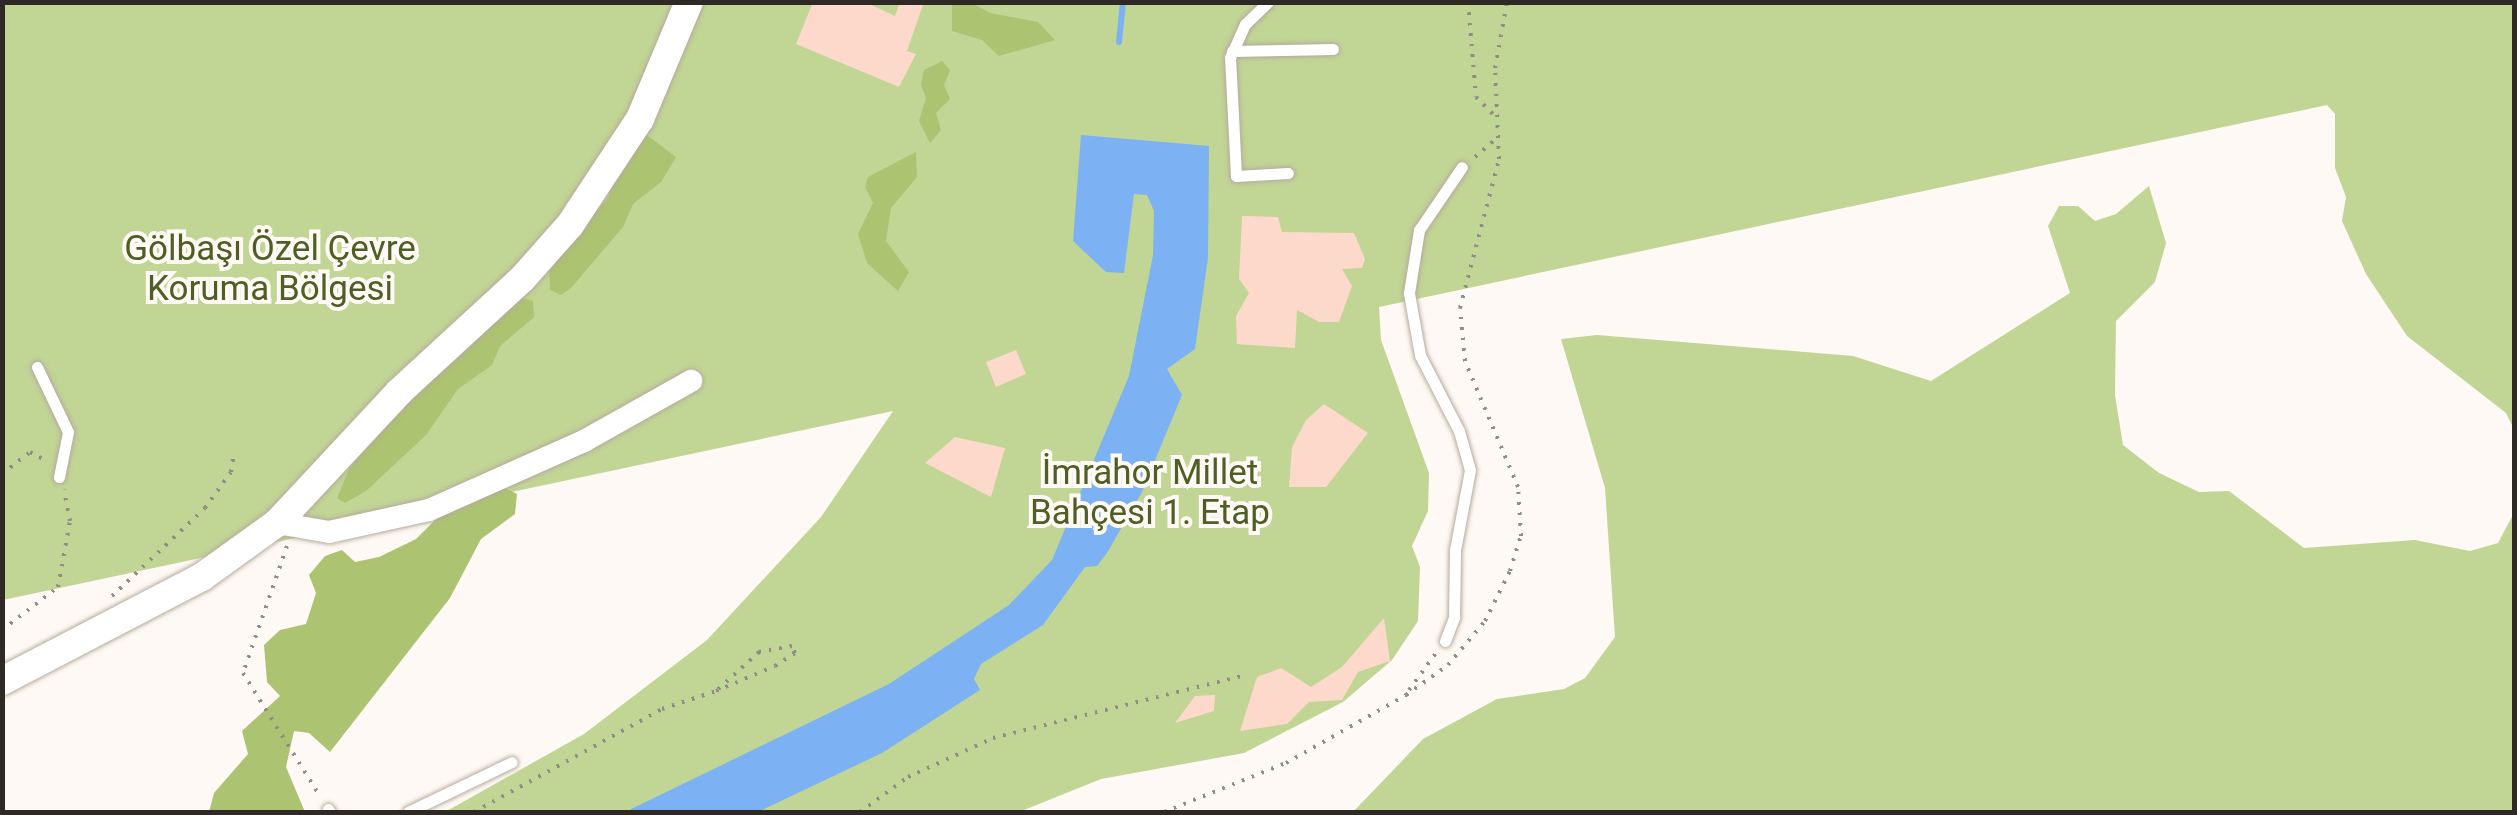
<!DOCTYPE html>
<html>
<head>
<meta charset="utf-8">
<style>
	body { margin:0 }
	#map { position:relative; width:2517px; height:815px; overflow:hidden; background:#fef9f4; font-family:Roboto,sans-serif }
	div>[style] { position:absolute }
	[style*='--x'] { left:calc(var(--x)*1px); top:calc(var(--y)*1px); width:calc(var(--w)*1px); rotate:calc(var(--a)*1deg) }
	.green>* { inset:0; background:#c1d595 }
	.forest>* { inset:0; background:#acc371 }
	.water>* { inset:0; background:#7cb2f4 }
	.stream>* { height:6px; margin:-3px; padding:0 3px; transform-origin:3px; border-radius:3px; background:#7cb2f4 }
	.building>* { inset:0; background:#fdd9cc }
	.path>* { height:4px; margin-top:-2px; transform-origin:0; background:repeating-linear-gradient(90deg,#918c87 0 2.5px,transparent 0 10.5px) }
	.roads { filter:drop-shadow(0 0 2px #b6aa9d) drop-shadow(0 0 2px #b6aa9d) }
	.service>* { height:11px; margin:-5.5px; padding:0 5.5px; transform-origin:5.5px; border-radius:5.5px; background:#fff }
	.minor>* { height:22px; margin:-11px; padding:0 11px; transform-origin:11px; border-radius:11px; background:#fff }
	.tertiary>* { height:28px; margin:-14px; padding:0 14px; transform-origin:14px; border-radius:14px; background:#fff }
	span { translate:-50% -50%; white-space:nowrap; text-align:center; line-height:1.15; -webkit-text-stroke:8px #fef9f4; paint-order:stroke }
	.park-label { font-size:35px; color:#4f5e24 }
	.frame { position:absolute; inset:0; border:5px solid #2e2924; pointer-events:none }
</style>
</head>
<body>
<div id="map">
	<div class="green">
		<i style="clip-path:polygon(2px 3px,2514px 3px,2514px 429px,2506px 413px,2407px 336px,2366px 274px,2342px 221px,2346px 197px,2335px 168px,2335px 114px,2327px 105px,1379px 307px,1381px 340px,1429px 473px,1428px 511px,1412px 546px,1420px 567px,1418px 621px,1392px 660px,1343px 702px,1244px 753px,1101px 779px,1019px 812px,445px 812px,584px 734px,707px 640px,821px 517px,893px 411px,3px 600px)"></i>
		<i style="clip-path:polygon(2149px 186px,2166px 243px,2155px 282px,2116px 321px,2115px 395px,2123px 445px,2159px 473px,2199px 492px,2229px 491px,2304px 548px,2415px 540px,2470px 551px,2498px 543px,2514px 513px,2514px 812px,1353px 812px,1423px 739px,1497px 699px,1564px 689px,1585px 678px,1615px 637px,1605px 488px,1561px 339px,1597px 335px,1853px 356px,1931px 381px,2070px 293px,2048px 226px,2059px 206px,2078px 206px,2095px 221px,2116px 214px)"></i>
	</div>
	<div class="forest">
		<i style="clip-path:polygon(952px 3px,972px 3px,990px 13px,1038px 22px,1055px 40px,999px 56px,982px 40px,952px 31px)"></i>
		<i style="clip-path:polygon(942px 61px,950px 70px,944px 85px,950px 99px,936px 113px,941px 130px,930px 143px,919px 121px,926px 98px,921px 85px,924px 70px)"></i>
		<i style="clip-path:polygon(648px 136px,676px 157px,661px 182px,633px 204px,623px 227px,571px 288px,561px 295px,550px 290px,549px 264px,609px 197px,612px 173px,634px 139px)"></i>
		<i style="clip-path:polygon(916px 152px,917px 177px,891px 208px,888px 227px,886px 241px,909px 272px,898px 291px,867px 263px,858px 234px,873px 203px,865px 187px,868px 177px)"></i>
		<i style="clip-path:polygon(522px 298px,533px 301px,534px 317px,500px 346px,492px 365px,458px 389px,426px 435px,366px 491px,345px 503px,337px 498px,350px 467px,396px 413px)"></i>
		<i style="clip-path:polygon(503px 487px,517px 494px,515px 514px,481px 539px,450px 598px,330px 752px,309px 733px,294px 731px,286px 767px,305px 812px,209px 812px,214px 793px,248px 754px,242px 731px,280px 696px,267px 682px,264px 645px,280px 630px,306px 624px,316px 593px,309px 575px,325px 556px,342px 550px,355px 562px,379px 557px,416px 539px,444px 511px)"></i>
	</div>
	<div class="water">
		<i style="clip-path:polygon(1081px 135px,1209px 146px,1208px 258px,1195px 349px,1167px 369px,1182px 395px,1142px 492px,1107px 553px,1097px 566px,1085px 567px,1043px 625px,981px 664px,974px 679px,980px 690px,882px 753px,758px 812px,625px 812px,889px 684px,1009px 605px,1052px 560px,1129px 376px,1153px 255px,1154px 211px,1147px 195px,1134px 194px,1124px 273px,1106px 272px,1073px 241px)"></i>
	</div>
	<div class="stream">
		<i style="--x:1119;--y:42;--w:40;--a:-84.3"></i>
	</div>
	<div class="building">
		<i style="clip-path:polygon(813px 2px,865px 2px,895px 16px,900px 2px,924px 2px,907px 51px,916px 54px,899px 87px,796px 44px)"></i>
		<i style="clip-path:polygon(1242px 216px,1278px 217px,1282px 232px,1354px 233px,1365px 259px,1362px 268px,1342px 269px,1352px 286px,1339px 322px,1319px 322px,1297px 310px,1295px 348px,1237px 344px,1236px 316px,1249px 293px,1239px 279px)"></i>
		<i style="clip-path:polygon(1016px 350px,1026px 374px,996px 387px,986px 362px)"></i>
		<i style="clip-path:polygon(1324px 404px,1368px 433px,1326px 487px,1289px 487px,1292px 447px,1306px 420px)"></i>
		<i style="clip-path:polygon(955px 437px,1005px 448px,991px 497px,925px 463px)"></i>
		<i style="clip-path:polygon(1384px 618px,1390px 661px,1358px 672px,1342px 700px,1309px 702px,1287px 724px,1240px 731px,1257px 677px,1281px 668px,1311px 687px,1342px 667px)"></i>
		<i style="clip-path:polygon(1215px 695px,1214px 711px,1175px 723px,1195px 696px)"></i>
	</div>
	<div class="path">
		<i style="--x:1468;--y:2;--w:95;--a:85.2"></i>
		<i style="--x:1476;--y:97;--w:30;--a:45"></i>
		<i style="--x:1475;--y:157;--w:30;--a:-41"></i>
		<i style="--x:2;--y:474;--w:36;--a:-38"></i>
		<i style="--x:30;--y:452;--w:19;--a:28"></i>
		<i style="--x:287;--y:546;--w:134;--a:109.1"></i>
		<i style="--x:243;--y:673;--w:145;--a:58"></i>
		<i style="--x:112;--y:596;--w:128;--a:-43.4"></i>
		<i style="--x:205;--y:508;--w:44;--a:-54.2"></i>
		<i style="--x:231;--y:472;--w:18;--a:-81"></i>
		<i style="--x:2;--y:630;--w:71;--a:-37.5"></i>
		<i style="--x:58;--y:587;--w:67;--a:-79.7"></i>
		<i style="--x:70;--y:521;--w:32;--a:-101"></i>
		<i style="--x:1409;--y:690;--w:46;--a:-53.9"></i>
		<i style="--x:474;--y:812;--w:214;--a:-28.7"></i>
		<i style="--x:662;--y:709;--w:57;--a:-18.4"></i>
		<i style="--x:716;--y:691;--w:64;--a:-23"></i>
		<i style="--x:775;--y:666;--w:24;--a:-33"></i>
		<i style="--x:795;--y:653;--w:8;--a:-113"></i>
		<i style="--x:792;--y:646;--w:34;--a:170"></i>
		<i style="--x:759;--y:652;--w:58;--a:137.8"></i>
		<i style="--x:860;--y:812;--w:59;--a:-36.1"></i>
		<i style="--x:908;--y:777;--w:94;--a:-24.6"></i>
		<i style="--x:993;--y:738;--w:260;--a:-14"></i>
		<i style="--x:1164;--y:812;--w:131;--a:-21.9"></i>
		<i style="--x:1286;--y:763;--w:138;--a:-29.5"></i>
		<i style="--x:1406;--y:695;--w:52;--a:-35.5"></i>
		<i style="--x:1448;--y:665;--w:57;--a:-49.9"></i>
		<i style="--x:1485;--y:621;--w:56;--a:-63.4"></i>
		<i style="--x:1510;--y:571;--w:37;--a:-73"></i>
		<i style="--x:1521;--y:536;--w:49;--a:-93.5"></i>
		<i style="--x:1518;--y:487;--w:137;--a:-112.8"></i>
		<i style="--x:1465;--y:361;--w:53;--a:-95.4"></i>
		<i style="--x:1460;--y:308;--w:154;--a:-75.3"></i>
		<i style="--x:1499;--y:159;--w:91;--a:-92.5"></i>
		<i style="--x:1495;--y:68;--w:67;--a:-79.7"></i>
	</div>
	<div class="roads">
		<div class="service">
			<i style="--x:1268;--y:2;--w:32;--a:136"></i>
			<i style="--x:1245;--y:24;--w:36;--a:114"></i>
			<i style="--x:1230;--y:57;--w:119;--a:87.1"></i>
			<i style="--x:1236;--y:176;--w:52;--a:-3.3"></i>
			<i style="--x:1232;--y:51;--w:101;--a:-1.1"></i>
			<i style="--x:37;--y:367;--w:72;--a:64.5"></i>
			<i style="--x:68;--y:432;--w:46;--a:101.3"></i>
			<i style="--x:1445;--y:641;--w:26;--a:-69"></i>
			<i style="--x:1454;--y:617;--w:67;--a:-89.1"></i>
			<i style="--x:1455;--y:550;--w:81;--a:-79.4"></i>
			<i style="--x:1470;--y:470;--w:41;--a:-105.8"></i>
			<i style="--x:1459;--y:431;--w:85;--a:-117.2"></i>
			<i style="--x:1420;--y:355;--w:63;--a:-100.1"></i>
			<i style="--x:1409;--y:293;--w:64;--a:-81"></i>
			<i style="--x:1419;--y:230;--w:76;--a:-55.7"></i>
			<i style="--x:328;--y:809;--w:4;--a:56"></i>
			<i style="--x:408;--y:812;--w:115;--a:-25.7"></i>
		</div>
		<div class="minor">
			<i style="--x:277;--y:523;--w:53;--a:9.8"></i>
			<i style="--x:329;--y:532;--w:102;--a:-12.4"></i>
			<i style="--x:429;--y:510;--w:170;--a:-24"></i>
			<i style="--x:584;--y:441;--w:123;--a:-29.3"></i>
		</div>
		<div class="tertiary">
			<i style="--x:2;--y:681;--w:225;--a:-27.5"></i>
			<i style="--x:202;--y:577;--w:92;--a:-35.8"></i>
			<i style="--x:277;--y:523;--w:179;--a:-47"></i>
			<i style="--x:399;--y:392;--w:167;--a:-42.6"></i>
			<i style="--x:522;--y:279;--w:72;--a:-48.4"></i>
			<i style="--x:570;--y:225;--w:127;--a:-56.6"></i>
			<i style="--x:640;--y:119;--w:127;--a:-67.3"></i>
		</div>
	</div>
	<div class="park-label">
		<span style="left:270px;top:269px">Gölbaşı Özel Çevre<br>Koruma Bölgesi</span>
		<span style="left:1150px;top:493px">İmrahor Millet<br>Bahçesi 1. Etap</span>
	</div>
	<div class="frame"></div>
</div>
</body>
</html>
